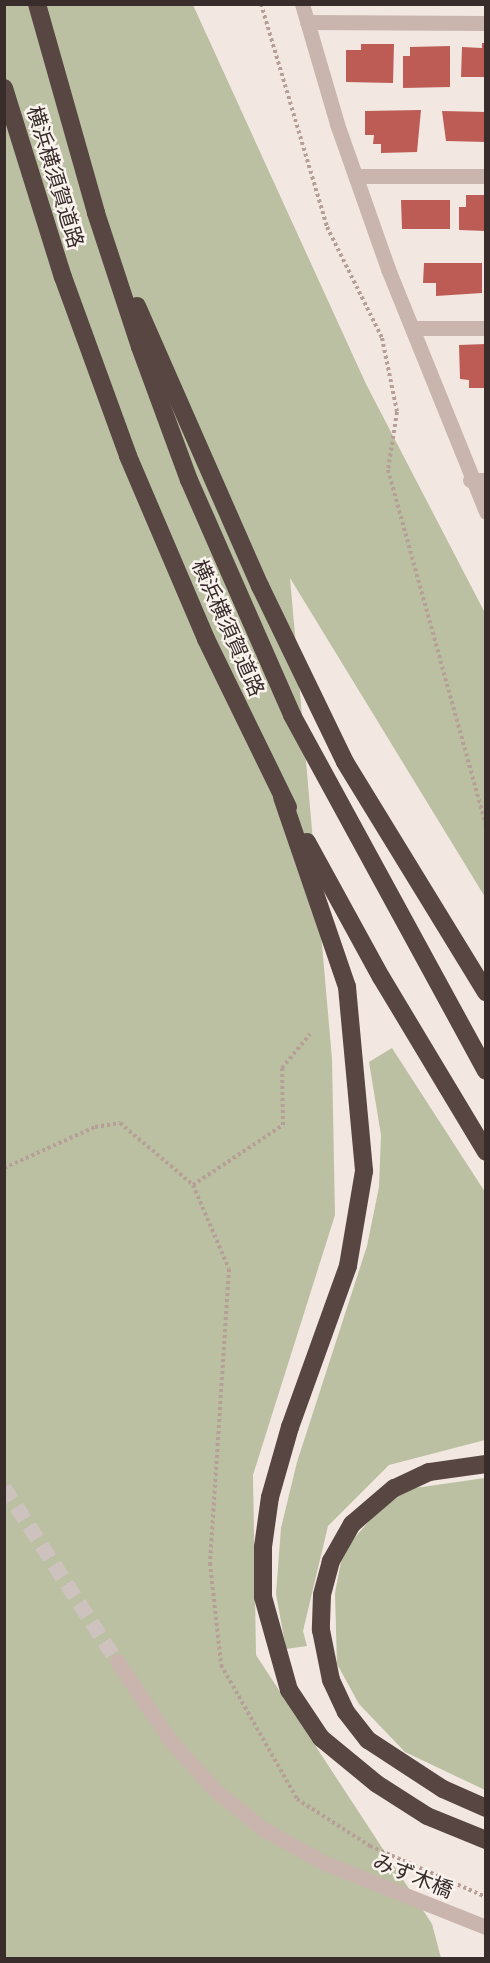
<!DOCTYPE html>
<html>
<head>
<meta charset="utf-8">
<style>
	body { margin:0 }
	#map { position:relative; width:490px; height:1963px; overflow:hidden; background:#f2e7e1; font-family:"Nunito Sans","Noto Sans JP",sans-serif }
	div>[style] { position:absolute }
	[style*='--x'] { left:calc(var(--x)*1px); top:calc(var(--y)*1px); width:calc(var(--w)*1px); rotate:calc(var(--a)*1deg) }
	.green>* { inset:0; background:#bac0a1 }
	.building>* { inset:0; background:#bd5c54 }
	.street-tunnel>* { height:15px; margin-top:-7.5px; transform-origin:0; background:repeating-linear-gradient(90deg,#cdc2bd 0 15px,transparent 0 23px) }
	.path>* { height:4px; margin-top:-2px; transform-origin:0; background:repeating-linear-gradient(90deg,#b59f97 0 3px,transparent 0 6px) }
	.street>* { height:15px; margin:-7.5px; padding:0 7.5px; transform-origin:7.5px; border-radius:7.5px; background:#c9b5ad }
	.highway>* { height:18px; margin:-9px; padding:0 9px; transform-origin:9px; border-radius:9px; background:#584643 }
	span { translate:-50% -50%; white-space:nowrap; text-align:center; line-height:1.15; -webkit-text-stroke:5px #f9f2ed; paint-order:stroke }
	.street-label { font-size:21px; color:#382d2b }
	.frame { position:absolute; inset:0; border:6px solid #382d2b; pointer-events:none }
</style>
</head>
<body>
<div id="map">
	<div class="green">
		<i style="clip-path:polygon(5px 5px,193px 5px,366px 384px,485px 613px,485px 897px,290px 578px,332px 1059px,335px 1215px,253px 1475px,256px 1655px,432px 1924px,441px 1958px,5px 1958px)"></i>
		<i style="clip-path:polygon(392px 1048px,485px 1192px,485px 1440px,389px 1465px,328px 1526px,303px 1631px,307px 1646px,286px 1649px,276px 1594px,281px 1528px,297px 1462px,367px 1246px,379px 1187px,381px 1135px,369px 1062px)"></i>
		<i style="clip-path:polygon(485px 1478px,485px 1790px,405px 1752px,359px 1704px,337px 1664px,335px 1593px,343px 1551px,377px 1512px,408px 1489px)"></i>
	</div>
	<div class="building">
		<i style="clip-path:polygon(482px 43px,486px 43px,486px 77px,461px 77px,462px 47px,482px 48px)"></i>
		<i style="clip-path:polygon(361px 44px,394px 44px,393px 83px,346px 82px,346px 50px,361px 50px)"></i>
		<i style="clip-path:polygon(450px 46px,450px 87px,403px 88px,403px 56px,410px 56px,410px 47px)"></i>
		<i style="clip-path:polygon(421px 110px,417px 152px,381px 153px,381px 144px,373px 144px,374px 135px,365px 135px,365px 111px)"></i>
		<i style="clip-path:polygon(442px 111px,486px 112px,486px 142px,446px 141px)"></i>
		<i style="clip-path:polygon(466px 195px,486px 195px,486px 231px,459px 230px,459px 207px,466px 207px)"></i>
		<i style="clip-path:polygon(401px 200px,450px 200px,450px 229px,402px 229px)"></i>
		<i style="clip-path:polygon(424px 263px,482px 263px,482px 293px,436px 296px,436px 283px,423px 283px)"></i>
		<i style="clip-path:polygon(486px 344px,486px 388px,469px 388px,469px 380px,460px 379px,459px 345px)"></i>
	</div>
	<div class="street-tunnel">
		<i style="--x:4;--y:1487;--w:207;--a:57"></i>
	</div>
	<div class="path">
		<i style="--x:261;--y:4;--w:233;--a:73.5"></i>
		<i style="--x:327;--y:227;--w:124;--a:63.6"></i>
		<i style="--x:382;--y:338;--w:76;--a:78.5"></i>
		<i style="--x:397;--y:412;--w:59;--a:98.8"></i>
		<i style="--x:388;--y:470;--w:369;--a:74.6"></i>
		<i style="--x:4;--y:1168;--w:100;--a:-24.3"></i>
		<i style="--x:95;--y:1127;--w:25;--a:-9"></i>
		<i style="--x:120;--y:1123;--w:96;--a:40.3"></i>
		<i style="--x:193;--y:1185;--w:91;--a:66.8"></i>
		<i style="--x:229;--y:1269;--w:295;--a:93.7"></i>
		<i style="--x:210;--y:1563;--w:103;--a:83.8"></i>
		<i style="--x:221;--y:1665;--w:154;--a:60.4"></i>
		<i style="--x:297;--y:1799;--w:87;--a:32.8"></i>
		<i style="--x:370;--y:1846;--w:127;--a:23.7"></i>
		<i style="--x:193;--y:1185;--w:108;--a:-33.7"></i>
		<i style="--x:283;--y:1125;--w:57;--a:-91"></i>
		<i style="--x:282;--y:1068;--w:44;--a:-50.5"></i>
	</div>
	<div class="street">
		<i style="--x:302;--y:4;--w:125;--a:73.7"></i>
		<i style="--x:337;--y:124;--w:154;--a:70.6"></i>
		<i style="--x:388;--y:269;--w:262;--a:68"></i>
		<i style="--x:307;--y:22;--w:179;--a:0.3"></i>
		<i style="--x:356;--y:176;--w:130;--a:0"></i>
		<i style="--x:414;--y:328;--w:72;--a:0"></i>
		<i style="--x:470;--y:480;--w:16;--a:0"></i>
		<i style="--x:117;--y:1661;--w:95;--a:56.1"></i>
		<i style="--x:170;--y:1740;--w:67;--a:48"></i>
		<i style="--x:215;--y:1790;--w:62;--a:39.1"></i>
		<i style="--x:263;--y:1829;--w:71;--a:28.7"></i>
		<i style="--x:325;--y:1863;--w:173;--a:21.7"></i>
	</div>
	<div class="highway">
		<i style="--x:37;--y:4;--w:217;--a:74.2"></i>
		<i style="--x:96;--y:213;--w:141;--a:71.8"></i>
		<i style="--x:140;--y:347;--w:142;--a:69.8"></i>
		<i style="--x:189;--y:480;--w:257;--a:66.3"></i>
		<i style="--x:292;--y:715;--w:405;--a:61.4"></i>
		<i style="--x:4;--y:88;--w:198;--a:72.7"></i>
		<i style="--x:63;--y:277;--w:190;--a:70"></i>
		<i style="--x:128;--y:456;--w:199;--a:66.9"></i>
		<i style="--x:206;--y:639;--w:187;--a:64"></i>
		<i style="--x:137;--y:306;--w:306;--a:66.3"></i>
		<i style="--x:260;--y:586;--w:195;--a:64.2"></i>
		<i style="--x:345;--y:762;--w:270;--a:58.5"></i>
		<i style="--x:282;--y:797;--w:201;--a:71.1"></i>
		<i style="--x:347;--y:987;--w:185;--a:84.7"></i>
		<i style="--x:364;--y:1171;--w:96;--a:99.6"></i>
		<i style="--x:348;--y:1266;--w:171;--a:109.8"></i>
		<i style="--x:290;--y:1427;--w:73;--a:105.9"></i>
		<i style="--x:270;--y:1497;--w:50;--a:98"></i>
		<i style="--x:263;--y:1547;--w:50;--a:90"></i>
		<i style="--x:263;--y:1597;--w:97;--a:74.4"></i>
		<i style="--x:289;--y:1690;--w:58;--a:56.3"></i>
		<i style="--x:321;--y:1738;--w:72;--a:39.4"></i>
		<i style="--x:377;--y:1784;--w:59;--a:32.6"></i>
		<i style="--x:427;--y:1816;--w:64;--a:22.1"></i>
		<i style="--x:307;--y:842;--w:154;--a:61.3"></i>
		<i style="--x:381;--y:977;--w:204;--a:59"></i>
		<i style="--x:486;--y:1464;--w:58;--a:172"></i>
		<i style="--x:429;--y:1472;--w:38;--a:155"></i>
		<i style="--x:394;--y:1488;--w:55;--a:139.4"></i>
		<i style="--x:352;--y:1524;--w:43;--a:119.6"></i>
		<i style="--x:331;--y:1561;--w:35;--a:105"></i>
		<i style="--x:322;--y:1595;--w:35;--a:92"></i>
		<i style="--x:321;--y:1630;--w:51;--a:78.7"></i>
		<i style="--x:331;--y:1680;--w:35;--a:65"></i>
		<i style="--x:346;--y:1712;--w:36;--a:52"></i>
		<i style="--x:368;--y:1740;--w:90;--a:33.2"></i>
		<i style="--x:443;--y:1789;--w:47;--a:23.8"></i>
	</div>
	<div class="street-label">
		<span style="left:55px;top:177px;rotate:73deg">横浜横須賀道路</span>
		<span style="left:228px;top:628px;rotate:66deg">横浜横須賀道路</span>
		<span style="left:413px;top:1876px;rotate:22deg">みず木橋</span>
	</div>
	<div class="frame"></div>
</div>
</body>
</html>
